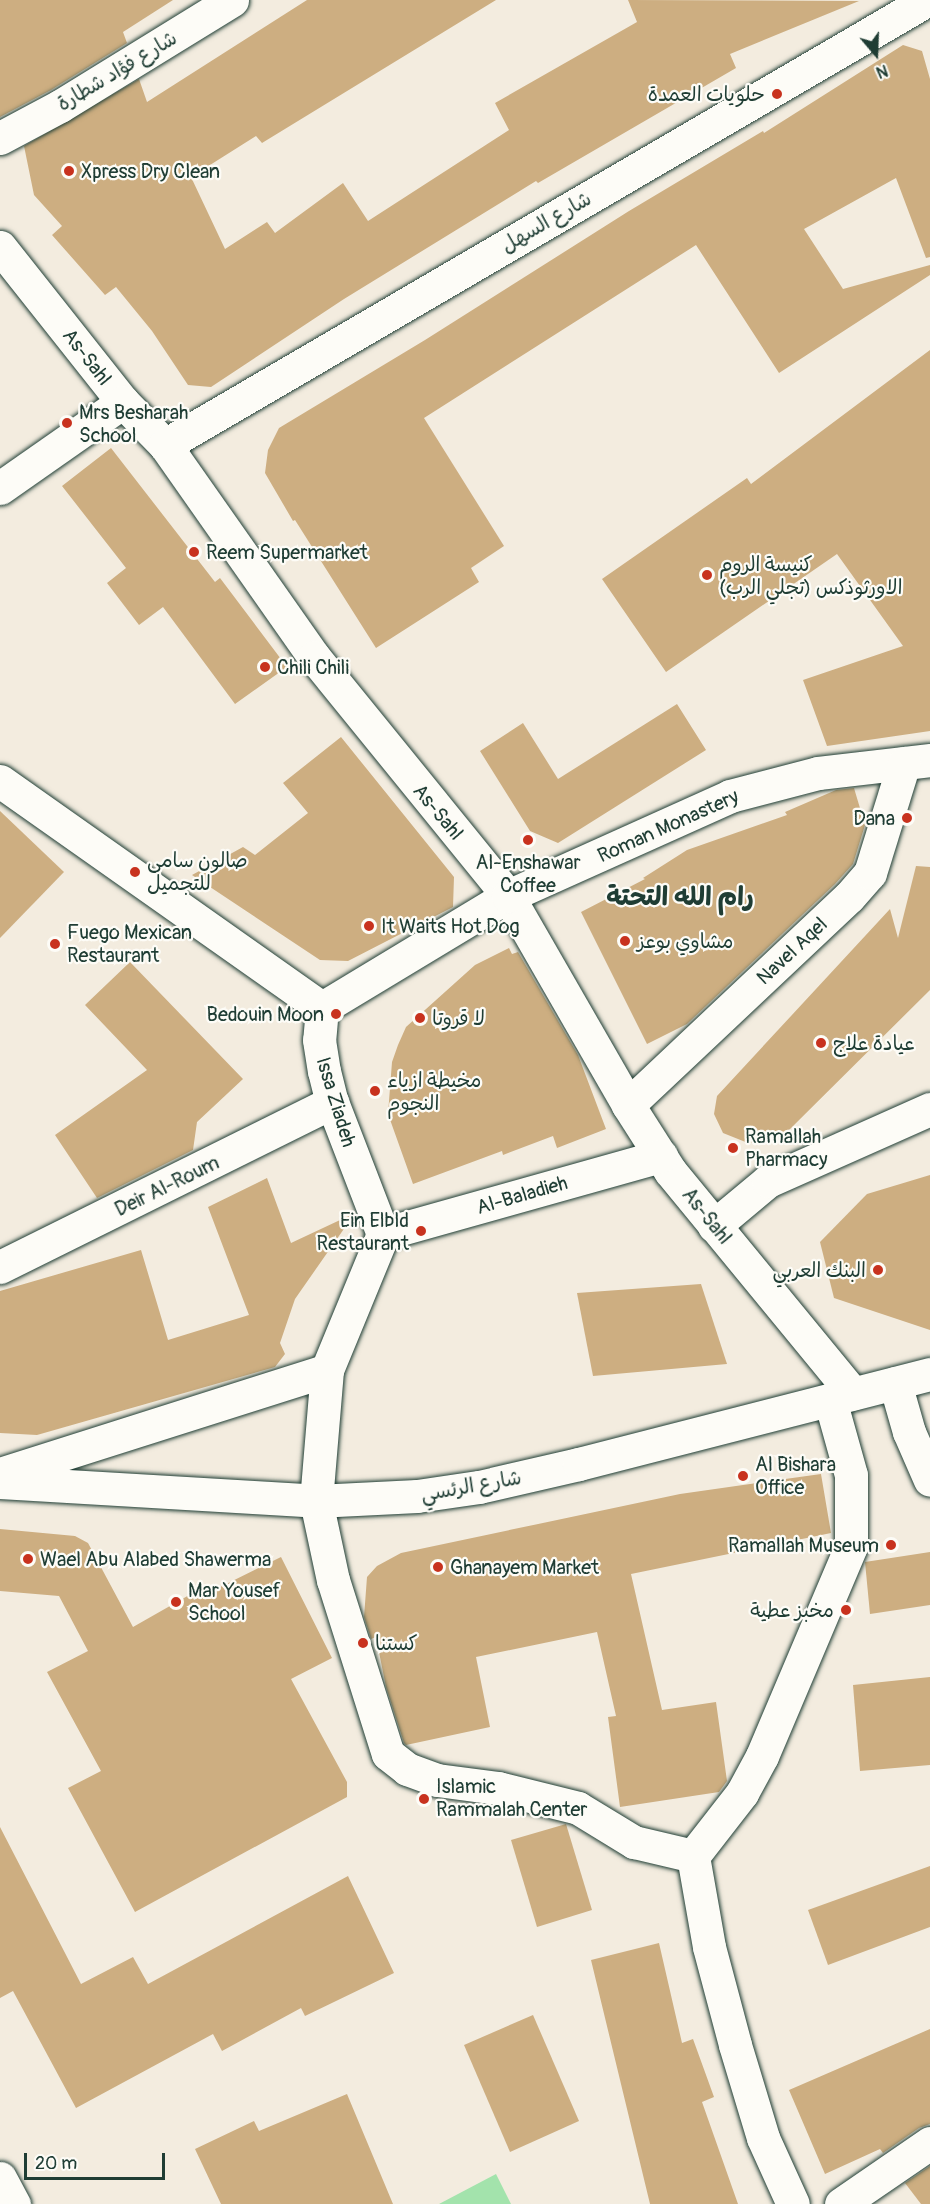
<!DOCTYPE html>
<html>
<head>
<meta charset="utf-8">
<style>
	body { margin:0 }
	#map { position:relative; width:930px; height:2204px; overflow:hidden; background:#f3ecdf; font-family:Pangolin,"Playpen Sans Arabic",sans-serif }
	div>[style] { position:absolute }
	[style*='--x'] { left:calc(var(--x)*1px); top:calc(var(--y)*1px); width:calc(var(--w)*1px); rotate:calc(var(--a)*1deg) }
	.green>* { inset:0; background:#a3e3ac }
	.building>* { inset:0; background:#cdae81 }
	.roads { filter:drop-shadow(0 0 2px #1f3d34) drop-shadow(0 0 2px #1f3d34) }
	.minor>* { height:33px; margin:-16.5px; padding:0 16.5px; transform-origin:16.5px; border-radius:16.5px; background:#fdfcf7 }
	.major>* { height:33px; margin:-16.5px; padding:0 16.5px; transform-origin:16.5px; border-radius:16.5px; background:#fdfcf7 }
	.dots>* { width:16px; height:16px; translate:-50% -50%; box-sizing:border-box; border:3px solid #fdfcf7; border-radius:50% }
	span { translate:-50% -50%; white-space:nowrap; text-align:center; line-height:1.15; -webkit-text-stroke:4.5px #fdfcf7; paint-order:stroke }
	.street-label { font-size:20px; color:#1f3d34 }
	.poi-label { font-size:20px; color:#1f3d34 }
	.right { translate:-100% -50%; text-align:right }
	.left { translate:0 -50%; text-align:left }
	.district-label { font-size:26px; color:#1f3d34; font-weight:700 }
	.north { position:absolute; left:846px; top:24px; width:60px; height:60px; -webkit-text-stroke:4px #fdfcf7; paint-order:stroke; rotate:161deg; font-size:16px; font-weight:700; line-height:24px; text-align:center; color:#1f3d34 }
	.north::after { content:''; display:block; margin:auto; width:21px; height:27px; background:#1f3d34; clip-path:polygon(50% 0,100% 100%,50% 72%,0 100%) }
	.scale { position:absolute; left:24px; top:2153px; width:141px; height:27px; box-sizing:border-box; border:3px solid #1f3d34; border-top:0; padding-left:8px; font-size:18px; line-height:21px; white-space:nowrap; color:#1f3d34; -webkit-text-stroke:4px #fdfcf7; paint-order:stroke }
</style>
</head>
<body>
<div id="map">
	<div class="green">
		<i style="clip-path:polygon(496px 2174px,511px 2204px,439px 2204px)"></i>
	</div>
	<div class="building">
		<i style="clip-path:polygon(0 0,173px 0,123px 32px,127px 43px,51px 90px,0 117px)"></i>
		<i style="clip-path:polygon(307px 0,496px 0,262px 143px,256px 136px,191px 177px,225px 249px,267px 222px,275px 233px,343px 183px,368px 221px,509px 130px,495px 103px,637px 22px,628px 0,859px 1px,730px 54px,736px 68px,538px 183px,536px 181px,344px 299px,211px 387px,188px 385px,152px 331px,116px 287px,105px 295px,52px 235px,62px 226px,34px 195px,24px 146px,139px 79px,147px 102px)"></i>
		<i style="clip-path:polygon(903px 45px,922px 51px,930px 79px,930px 257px,926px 258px,896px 178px,804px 229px,843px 289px,930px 265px,930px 275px,779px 373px,696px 245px,424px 418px,504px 546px,471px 568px,479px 582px,376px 648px,295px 520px,293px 521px,265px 473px,268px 450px,279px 428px,425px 340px,629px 211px,763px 131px,764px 133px)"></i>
		<i style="clip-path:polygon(930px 350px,930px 731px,827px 746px,803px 680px,903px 646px,837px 554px,666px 672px,602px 579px,747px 478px,751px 484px)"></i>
		<i style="clip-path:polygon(111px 448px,215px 582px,220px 578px,287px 667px,235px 704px,163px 607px,139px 625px,107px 583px,126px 568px,62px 486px)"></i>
		<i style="clip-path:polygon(677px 704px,706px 750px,558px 843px,530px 831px,480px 751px,523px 723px,558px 779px)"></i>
		<i style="clip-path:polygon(341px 737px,454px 877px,453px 907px,348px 961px,320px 960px,192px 875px,243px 847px,255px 855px,308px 813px,283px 783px)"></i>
		<i style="clip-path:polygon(854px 788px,865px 825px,853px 864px,835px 884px,687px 1024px,647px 1044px,581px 912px,645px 879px,643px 878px,687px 850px,787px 815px,785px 812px,836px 790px)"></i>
		<i style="clip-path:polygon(0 811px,64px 872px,0 938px)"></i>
		<i style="clip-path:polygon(916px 866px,930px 867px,930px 990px,786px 1133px,766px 1141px,748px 1143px,723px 1133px,714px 1114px,717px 1096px,890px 909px,898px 938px)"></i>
		<i style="clip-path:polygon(509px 948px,512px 954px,518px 952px,578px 1055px,606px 1129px,557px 1148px,553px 1136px,503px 1155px,502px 1151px,413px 1184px,388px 1114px,392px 1062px,398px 1045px,406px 1027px,475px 965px)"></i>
		<i style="clip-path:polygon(130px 962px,243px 1079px,197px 1122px,193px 1150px,97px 1198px,55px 1135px,147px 1070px,85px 1005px)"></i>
		<i style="clip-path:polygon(930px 1175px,930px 1330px,834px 1298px,820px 1242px,867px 1194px)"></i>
		<i style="clip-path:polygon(267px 1178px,291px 1243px,355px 1213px,295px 1299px,280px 1343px,285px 1354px,275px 1367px,37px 1435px,0 1433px,0 1291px,141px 1250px,168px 1340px,249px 1315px,208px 1207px)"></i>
		<i style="clip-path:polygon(701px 1284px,727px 1364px,593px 1376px,577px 1293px)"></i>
		<i style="clip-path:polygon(821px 1474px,831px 1533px,631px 1574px,662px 1710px,716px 1702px,727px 1781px,719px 1792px,620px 1807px,608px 1717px,616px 1716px,597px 1632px,476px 1657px,490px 1727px,406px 1745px,404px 1743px,386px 1687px,376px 1637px,371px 1639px,364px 1617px,367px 1577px,377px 1566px,401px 1553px,680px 1494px)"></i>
		<i style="clip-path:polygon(0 1529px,75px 1536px,88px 1543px,133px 1627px,191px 1594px,194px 1600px,281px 1557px,332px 1658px,291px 1679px,347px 1782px,347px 1797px,135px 1912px,68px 1788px,101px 1771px,47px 1672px,88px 1651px,59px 1596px,0 1591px)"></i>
		<i style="clip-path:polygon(930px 1552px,930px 1605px,870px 1614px,865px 1562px)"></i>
		<i style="clip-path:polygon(930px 1677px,930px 1765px,860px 1771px,853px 1685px)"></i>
		<i style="clip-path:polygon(566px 1824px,592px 1910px,537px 1927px,511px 1840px)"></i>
		<i style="clip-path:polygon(0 1827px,81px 1984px,133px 1957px,148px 1984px,348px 1876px,394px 1973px,305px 2016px,301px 2008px,222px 2051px,213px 2034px,76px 2108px,13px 1991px,0 1998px)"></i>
		<i style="clip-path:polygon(930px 1866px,930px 1927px,828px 1965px,808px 1910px)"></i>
		<i style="clip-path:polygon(659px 1943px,682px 2043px,693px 2039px,714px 2097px,702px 2102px,738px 2204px,650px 2204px,591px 1960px)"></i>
		<i style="clip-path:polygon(533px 2015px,579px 2121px,510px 2152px,464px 2045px)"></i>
		<i style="clip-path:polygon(930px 2029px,930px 2124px,919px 2128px,883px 2153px,880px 2149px,825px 2174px,789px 2090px)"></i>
		<i style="clip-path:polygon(347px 2094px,393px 2204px,221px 2204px,195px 2149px,254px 2121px,259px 2131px)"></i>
		<i style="clip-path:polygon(930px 2166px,930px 2204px,921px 2204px,905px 2183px)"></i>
	</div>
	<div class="roads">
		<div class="minor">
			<i style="--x:0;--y:138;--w:68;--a:-28.1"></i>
			<i style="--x:60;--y:106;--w:202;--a:-31.6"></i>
			<i style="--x:0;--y:247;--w:198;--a:51.6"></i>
			<i style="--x:123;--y:402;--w:60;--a:45.7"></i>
			<i style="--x:165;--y:445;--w:259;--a:54.9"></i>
			<i style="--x:314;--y:657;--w:308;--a:50.9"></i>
			<i style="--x:508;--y:896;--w:241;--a:60.1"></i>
			<i style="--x:628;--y:1105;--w:78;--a:57.5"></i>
			<i style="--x:670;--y:1171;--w:288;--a:50.6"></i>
			<i style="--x:165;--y:445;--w:882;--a:-30.28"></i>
			<i style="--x:0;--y:488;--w:150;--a:-35"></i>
			<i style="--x:0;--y:781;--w:394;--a:35.2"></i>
			<i style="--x:322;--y:1008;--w:32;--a:95"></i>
			<i style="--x:319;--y:1040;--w:31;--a:81"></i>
			<i style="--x:324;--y:1071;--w:32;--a:76"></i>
			<i style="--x:332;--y:1102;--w:142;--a:68.9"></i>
			<i style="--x:383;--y:1234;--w:147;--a:112.4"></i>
			<i style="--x:327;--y:1370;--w:131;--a:94.8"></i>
			<i style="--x:316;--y:1501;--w:81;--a:77.9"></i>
			<i style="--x:333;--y:1580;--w:182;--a:72.5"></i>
			<i style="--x:388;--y:1754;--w:24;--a:38"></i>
			<i style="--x:407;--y:1769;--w:32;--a:20"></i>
			<i style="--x:437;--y:1780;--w:62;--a:7.5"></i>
			<i style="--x:498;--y:1788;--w:82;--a:14"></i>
			<i style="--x:578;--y:1808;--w:66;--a:31.3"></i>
			<i style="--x:634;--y:1842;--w:61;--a:13.3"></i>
			<i style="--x:693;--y:1856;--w:92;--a:80"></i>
			<i style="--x:709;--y:1947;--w:101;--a:75.1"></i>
			<i style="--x:735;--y:2045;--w:97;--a:73.2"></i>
			<i style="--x:763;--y:2138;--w:72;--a:65.6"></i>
			<i style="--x:322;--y:1008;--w:217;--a:-31.1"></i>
			<i style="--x:508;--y:896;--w:243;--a:-24.2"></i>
			<i style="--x:730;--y:796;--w:91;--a:-14.6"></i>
			<i style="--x:818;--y:773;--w:113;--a:-6.6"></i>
			<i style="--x:628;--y:1105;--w:303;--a:-43.3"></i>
			<i style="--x:849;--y:897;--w:32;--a:-49"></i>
			<i style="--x:870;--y:873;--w:115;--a:-72.8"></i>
			<i style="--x:714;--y:1226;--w:70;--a:-39.8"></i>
			<i style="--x:768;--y:1181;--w:177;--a:-24"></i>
			<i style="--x:383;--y:1234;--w:289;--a:-15.7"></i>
			<i style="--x:0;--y:1267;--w:371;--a:-26.4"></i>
			<i style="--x:895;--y:1383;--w:51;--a:74.1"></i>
			<i style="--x:909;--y:1432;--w:52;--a:66.4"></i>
			<i style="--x:0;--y:1474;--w:343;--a:-17.6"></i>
			<i style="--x:693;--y:1856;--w:80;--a:-52.1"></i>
			<i style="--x:742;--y:1793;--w:42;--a:-61.6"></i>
			<i style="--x:762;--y:1756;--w:228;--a:-67"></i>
			<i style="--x:851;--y:1546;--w:71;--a:-90"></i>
			<i style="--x:851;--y:1475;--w:78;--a:-105.6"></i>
			<i style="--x:0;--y:2178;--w:30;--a:62"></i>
			<i style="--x:841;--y:2204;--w:108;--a:-34.4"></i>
		</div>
		<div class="major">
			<i style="--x:0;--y:1482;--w:317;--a:3.4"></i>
			<i style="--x:316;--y:1501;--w:101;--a:-2.8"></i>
			<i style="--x:417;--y:1496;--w:63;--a:-8.3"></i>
			<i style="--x:479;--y:1487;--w:103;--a:-13"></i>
			<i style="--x:579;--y:1464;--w:362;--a:-14.4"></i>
		</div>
	</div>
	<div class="dots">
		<i style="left:777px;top:94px;background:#c8321e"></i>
		<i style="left:69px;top:171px;background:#c8321e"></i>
		<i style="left:67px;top:423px;background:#c8321e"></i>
		<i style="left:194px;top:552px;background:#c8321e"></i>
		<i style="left:707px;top:575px;background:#c8321e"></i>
		<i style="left:265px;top:667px;background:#c8321e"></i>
		<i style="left:907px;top:818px;background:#c8321e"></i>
		<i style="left:528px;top:840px;background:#c8321e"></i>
		<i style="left:135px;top:872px;background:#c8321e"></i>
		<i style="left:369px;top:926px;background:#c8321e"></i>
		<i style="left:625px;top:941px;background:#c8321e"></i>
		<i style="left:55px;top:944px;background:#c8321e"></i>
		<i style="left:336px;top:1014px;background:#c8321e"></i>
		<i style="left:420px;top:1018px;background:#c8321e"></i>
		<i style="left:821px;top:1043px;background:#c8321e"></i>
		<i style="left:375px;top:1091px;background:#c8321e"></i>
		<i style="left:733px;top:1148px;background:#c8321e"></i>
		<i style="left:421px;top:1231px;background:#c8321e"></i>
		<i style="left:878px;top:1270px;background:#c8321e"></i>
		<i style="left:743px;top:1476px;background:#c8321e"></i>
		<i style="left:891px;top:1545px;background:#c8321e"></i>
		<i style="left:28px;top:1559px;background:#c8321e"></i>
		<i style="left:438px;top:1567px;background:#c8321e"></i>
		<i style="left:176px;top:1602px;background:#c8321e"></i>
		<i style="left:846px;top:1610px;background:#c8321e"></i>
		<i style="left:363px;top:1643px;background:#c8321e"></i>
		<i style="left:424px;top:1799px;background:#c8321e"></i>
	</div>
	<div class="street-label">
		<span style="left:117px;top:71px;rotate:-31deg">شارع فؤاد شطارة</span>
		<span style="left:546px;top:222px;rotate:-30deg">شارع السهل</span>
		<span style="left:87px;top:357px;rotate:52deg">As-Sahl</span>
		<span style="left:438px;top:812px;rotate:50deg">As-Sahl</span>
		<span style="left:668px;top:826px;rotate:-24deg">Roman Monastery</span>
		<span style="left:792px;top:951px;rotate:-43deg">Navel Aqel</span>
		<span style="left:336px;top:1102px;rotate:73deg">Issa Ziadeh</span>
		<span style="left:167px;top:1186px;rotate:-26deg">Deir Al-Roum</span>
		<span style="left:522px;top:1195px;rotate:-16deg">Al-Baladieh</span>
		<span style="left:707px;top:1216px;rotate:51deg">As-Sahl</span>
		<span style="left:471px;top:1486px;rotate:-10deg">شارع الرئسي</span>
	</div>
	<div class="poi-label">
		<span class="right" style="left:765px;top:94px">حلويات العمدة</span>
		<span class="left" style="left:81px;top:171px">Xpress Dry Clean</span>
		<span class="left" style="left:79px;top:424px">Mrs Besharah<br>School</span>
		<span class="left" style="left:206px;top:552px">Reem Supermarket</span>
		<span class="left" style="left:719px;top:576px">كنيسة الروم<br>الاورثوذكس (تجلي الرب)</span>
		<span class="left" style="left:277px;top:667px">Chili Chili</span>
		<span class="right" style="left:895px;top:818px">Dana</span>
		<span class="left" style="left:147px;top:872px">صالون سامى<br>للتجميل</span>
		<span style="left:528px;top:874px">Al-Enshawar<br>Coffee</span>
		<span class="left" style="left:381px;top:926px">It Waits Hot Dog</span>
		<span class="left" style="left:67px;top:944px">Fuego Mexican<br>Restaurant</span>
		<span class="left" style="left:637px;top:941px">مشاوي بوعز</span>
		<span class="right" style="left:324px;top:1014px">Bedouin Moon</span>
		<span class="left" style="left:432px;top:1018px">لا قروتا</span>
		<span class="left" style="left:833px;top:1043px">عيادة علاج</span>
		<span class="left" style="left:387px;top:1092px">مخيطة ازياء<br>النجوم</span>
		<span class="left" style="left:745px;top:1148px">Ramallah<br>Pharmacy</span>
		<span class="right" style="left:409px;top:1232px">Ein Elbld<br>Restaurant</span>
		<span class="right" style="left:866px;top:1270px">البنك العربي</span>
		<span class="left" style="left:755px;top:1476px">Al Bishara<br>Office</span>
		<span class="right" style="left:879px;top:1545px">Ramallah Museum</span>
		<span class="left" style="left:40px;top:1559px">Wael Abu Alabed Shawerma</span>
		<span class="left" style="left:450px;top:1567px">Ghanayem Market</span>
		<span class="left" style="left:188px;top:1602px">Mar Yousef<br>School</span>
		<span class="right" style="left:834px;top:1610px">مخبز عطية</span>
		<span class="left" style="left:375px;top:1643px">كستنا</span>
		<span class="left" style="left:436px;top:1798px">Islamic<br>Rammalah Center</span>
	</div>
	<div class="district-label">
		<span style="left:680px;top:898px">رام الله التحتة</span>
	</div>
	<div class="north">N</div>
	<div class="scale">20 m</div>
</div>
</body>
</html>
